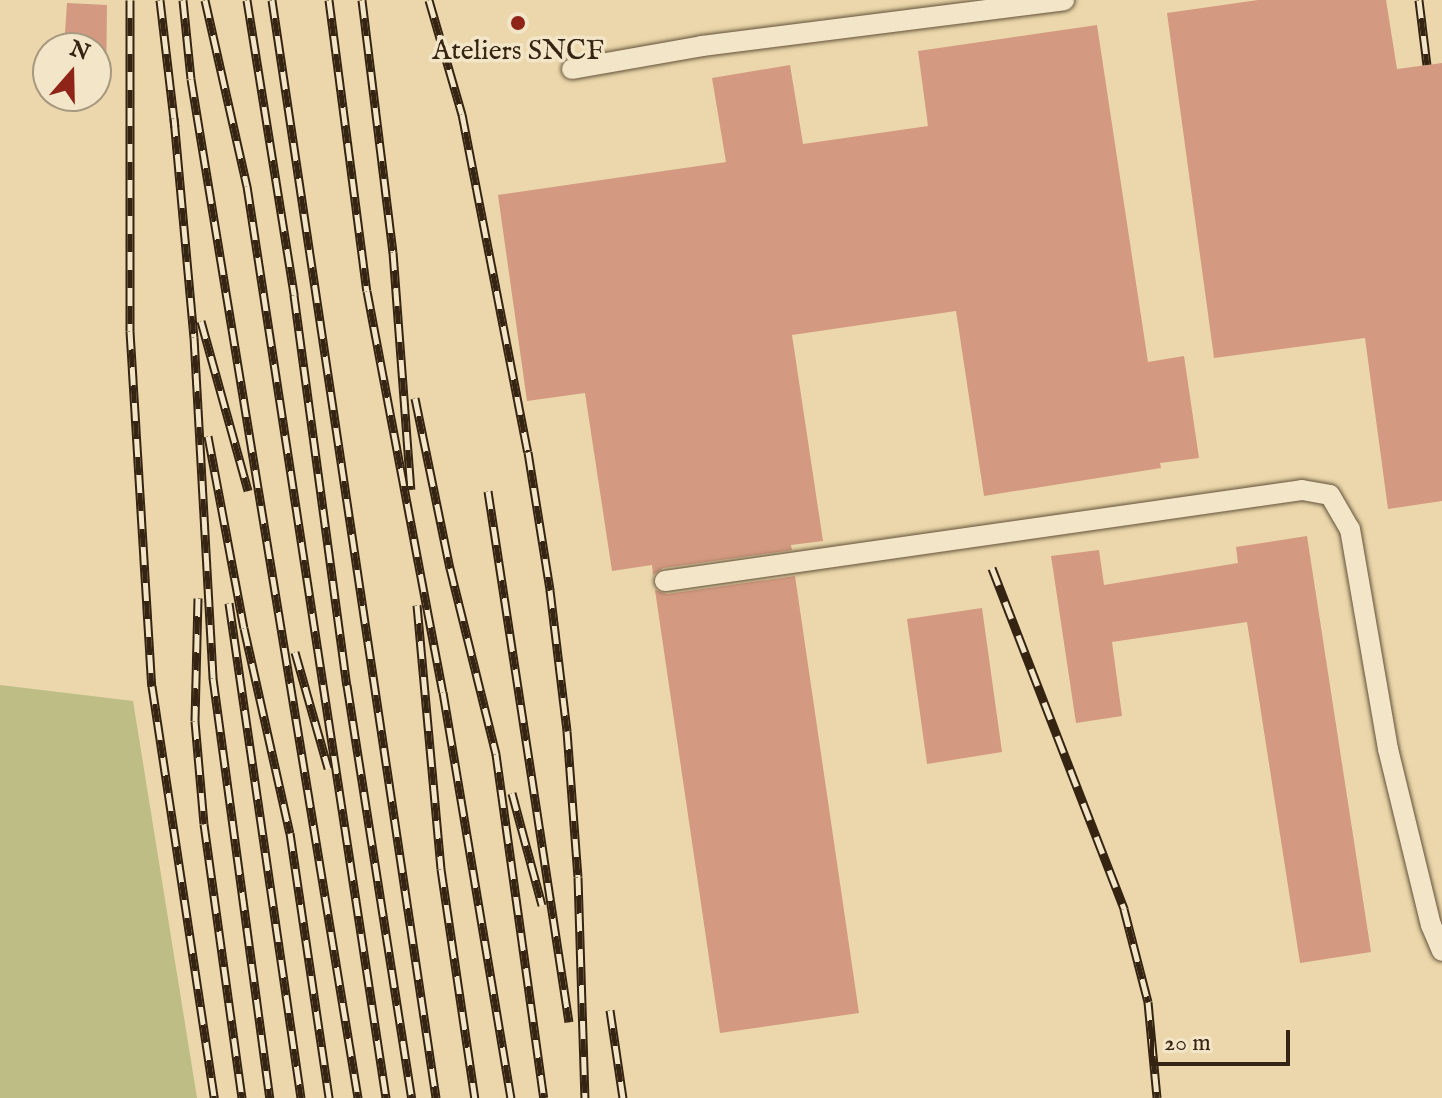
<!DOCTYPE html>
<html>
<head>
<meta charset="utf-8">
<style>
	body { margin:0 }
	#map { position:relative; width:1442px; height:1098px; overflow:hidden; background:#ebd7ab; font-family:"IM FELL English",serif }
	div>[style] { position:absolute }
	[style*='--x'] { left:calc(var(--x)*1px); top:calc(var(--y)*1px); width:calc(var(--w)*1px); rotate:calc(var(--a)*1deg) }
	.green>* { inset:0; background:#bdbd85 }
	.building>* { inset:0; background:#d39a81 }
	.roads { filter:drop-shadow(0 0 2px #635139) drop-shadow(0 0 2px #635139) }
	.lane>* { height:20px; margin:-10px; padding:0 10px; transform-origin:10px; border-radius:10px; background:#f2e5c8 }
	.rail>* { height:9px; margin-top:-4.5px; transform-origin:0; background:repeating-linear-gradient(90deg,#f2e5c8 0 18px,#362413 0 36px); box-sizing:border-box; border-block:2px solid #362413 }
	.dots>* { width:22px; height:22px; translate:-50% -50%; box-sizing:border-box; border:4px solid #f2e5c8; border-radius:50% }
	span { translate:-50% -50%; white-space:nowrap; text-align:center; line-height:1.15; -webkit-text-stroke:7px #f2e5c8; paint-order:stroke }
	.poi-label { font-size:28px; color:#362413 }
	.north { position:absolute; left:32px; top:32px; width:80px; height:80px; box-sizing:border-box; background:#f2e5c8; border:2px solid #a79880; border-radius:50%; rotate:20deg; font-size:22px; font-weight:700; line-height:32px; text-align:center; color:#362413 }
	.north::after { content:''; display:block; margin:auto; width:28px; height:36px; background:#8f2418; clip-path:polygon(50% 0,100% 100%,50% 72%,0 100%) }
	.scale { position:absolute; left:1150px; top:1030px; width:140px; height:36px; box-sizing:border-box; border:4px solid #362413; border-top:0; padding-left:10px; font-size:24px; line-height:28px; white-space:nowrap; color:#362413; -webkit-text-stroke:6px #f2e5c8; paint-order:stroke }
</style>
</head>
<body>
<div id="map">
	<div class="green">
		<i style="clip-path:polygon(0 685px,133px 701px,197px 1098px,0 1098px)"></i>
	</div>
	<div class="building">
		<i style="clip-path:polygon(1258px 0,1386px 0,1397px 69px,1442px 63px,1442px 501px,1388px 509px,1365px 338px,1214px 358px,1167px 13px)"></i>
		<i style="clip-path:polygon(67px 3px,107px 5px,106px 86px,96px 86px,96px 48px,64px 48px)"></i>
		<i style="clip-path:polygon(1097px 25px,1148px 362px,1184px 356px,1199px 458px,1160px 463px,1161px 468px,984px 496px,956px 311px,792px 335px,823px 541px,791px 545px,792px 550px,663px 568px,653px 575px,652px 565px,612px 571px,585px 393px,527px 401px,498px 195px,726px 162px,712px 78px,790px 65px,803px 144px,928px 126px,918px 51px)"></i>
		<i style="clip-path:polygon(1307px 536px,1371px 952px,1300px 963px,1247px 622px,1112px 642px,1122px 716px,1076px 723px,1051px 556px,1099px 550px,1104px 585px,1238px 563px,1236px 547px)"></i>
		<i style="clip-path:polygon(795px 576px,859px 1013px,720px 1033px,655px 590px,667px 594px)"></i>
		<i style="clip-path:polygon(982px 608px,1002px 752px,927px 764px,907px 619px)"></i>
	</div>
	<div class="roads">
		<div class="lane">
			<i style="--x:572;--y:69;--w:132;--a:-10"></i>
			<i style="--x:702;--y:46;--w:365;--a:-7.2"></i>
			<i style="--x:665;--y:581;--w:643;--a:-8.13"></i>
			<i style="--x:1302;--y:490;--w:28;--a:10"></i>
			<i style="--x:1330;--y:495;--w:39;--a:60"></i>
			<i style="--x:1350;--y:529;--w:223;--a:80.2"></i>
			<i style="--x:1388;--y:749;--w:181;--a:76.3"></i>
			<i style="--x:1431;--y:925;--w:28;--a:67"></i>
		</div>
	</div>
	<div class="rail">
		<i style="--x:130;--y:0;--w:331;--a:90"></i>
		<i style="--x:130;--y:331;--w:356;--a:86.5"></i>
		<i style="--x:152;--y:686;--w:417;--a:81.4"></i>
		<i style="--x:160;--y:0;--w:128;--a:83.3"></i>
		<i style="--x:183;--y:0;--w:79;--a:84.2"></i>
		<i style="--x:191;--y:79;--w:1033;--a:80.69"></i>
		<i style="--x:205;--y:0;--w:191;--a:77.3"></i>
		<i style="--x:247;--y:186;--w:923;--a:81.33"></i>
		<i style="--x:247;--y:0;--w:299;--a:80.9"></i>
		<i style="--x:294;--y:295;--w:394;--a:82.3"></i>
		<i style="--x:347;--y:685;--w:418;--a:81.1"></i>
		<i style="--x:272;--y:0;--w:1110;--a:81.5"></i>
		<i style="--x:329;--y:0;--w:293;--a:82.6"></i>
		<i style="--x:367;--y:291;--w:408;--a:79.3"></i>
		<i style="--x:443;--y:692;--w:412;--a:80.5"></i>
		<i style="--x:362;--y:0;--w:254;--a:83"></i>
		<i style="--x:393;--y:252;--w:238;--a:85.7"></i>
		<i style="--x:429;--y:0;--w:119;--a:73.9"></i>
		<i style="--x:462;--y:114;--w:344;--a:79"></i>
		<i style="--x:528;--y:452;--w:140;--a:80.9"></i>
		<i style="--x:550;--y:590;--w:142;--a:83.1"></i>
		<i style="--x:567;--y:731;--w:146;--a:85.7"></i>
		<i style="--x:578;--y:877;--w:221;--a:88.2"></i>
		<i style="--x:1419;--y:0;--w:65;--a:83"></i>
		<i style="--x:174;--y:118;--w:220;--a:84.8"></i>
		<i style="--x:194;--y:337;--w:342;--a:86.8"></i>
		<i style="--x:213;--y:678;--w:424;--a:82.3"></i>
		<i style="--x:201;--y:321;--w:176;--a:74.5"></i>
		<i style="--x:415;--y:398;--w:174;--a:78.4"></i>
		<i style="--x:450;--y:568;--w:192;--a:76.1"></i>
		<i style="--x:496;--y:754;--w:347;--a:82.1"></i>
		<i style="--x:208;--y:436;--w:195;--a:79.4"></i>
		<i style="--x:244;--y:628;--w:210;--a:77.4"></i>
		<i style="--x:290;--y:833;--w:268;--a:81.6"></i>
		<i style="--x:488;--y:491;--w:537;--a:81.33"></i>
		<i style="--x:992;--y:568;--w:366;--a:68.8"></i>
		<i style="--x:1124;--y:909;--w:96;--a:75.5"></i>
		<i style="--x:1148;--y:1002;--w:96;--a:84.6"></i>
		<i style="--x:198;--y:598;--w:123;--a:91.4"></i>
		<i style="--x:195;--y:721;--w:103;--a:85"></i>
		<i style="--x:204;--y:824;--w:277;--a:82.1"></i>
		<i style="--x:229;--y:603;--w:500;--a:81.72"></i>
		<i style="--x:417;--y:605;--w:265;--a:84.8"></i>
		<i style="--x:441;--y:869;--w:232;--a:81.6"></i>
		<i style="--x:295;--y:652;--w:121;--a:74.1"></i>
		<i style="--x:512;--y:793;--w:116;--a:75"></i>
		<i style="--x:610;--y:1010;--w:89;--a:81.6"></i>
	</div>
	<div class="dots">
		<i style="left:518px;top:23px;background:#8f2418"></i>
	</div>
	<div class="poi-label">
		<span style="left:518px;top:52px">Ateliers SNCF</span>
	</div>
	<div class="north">N</div>
	<div class="scale">20 m</div>
</div>
</body>
</html>
